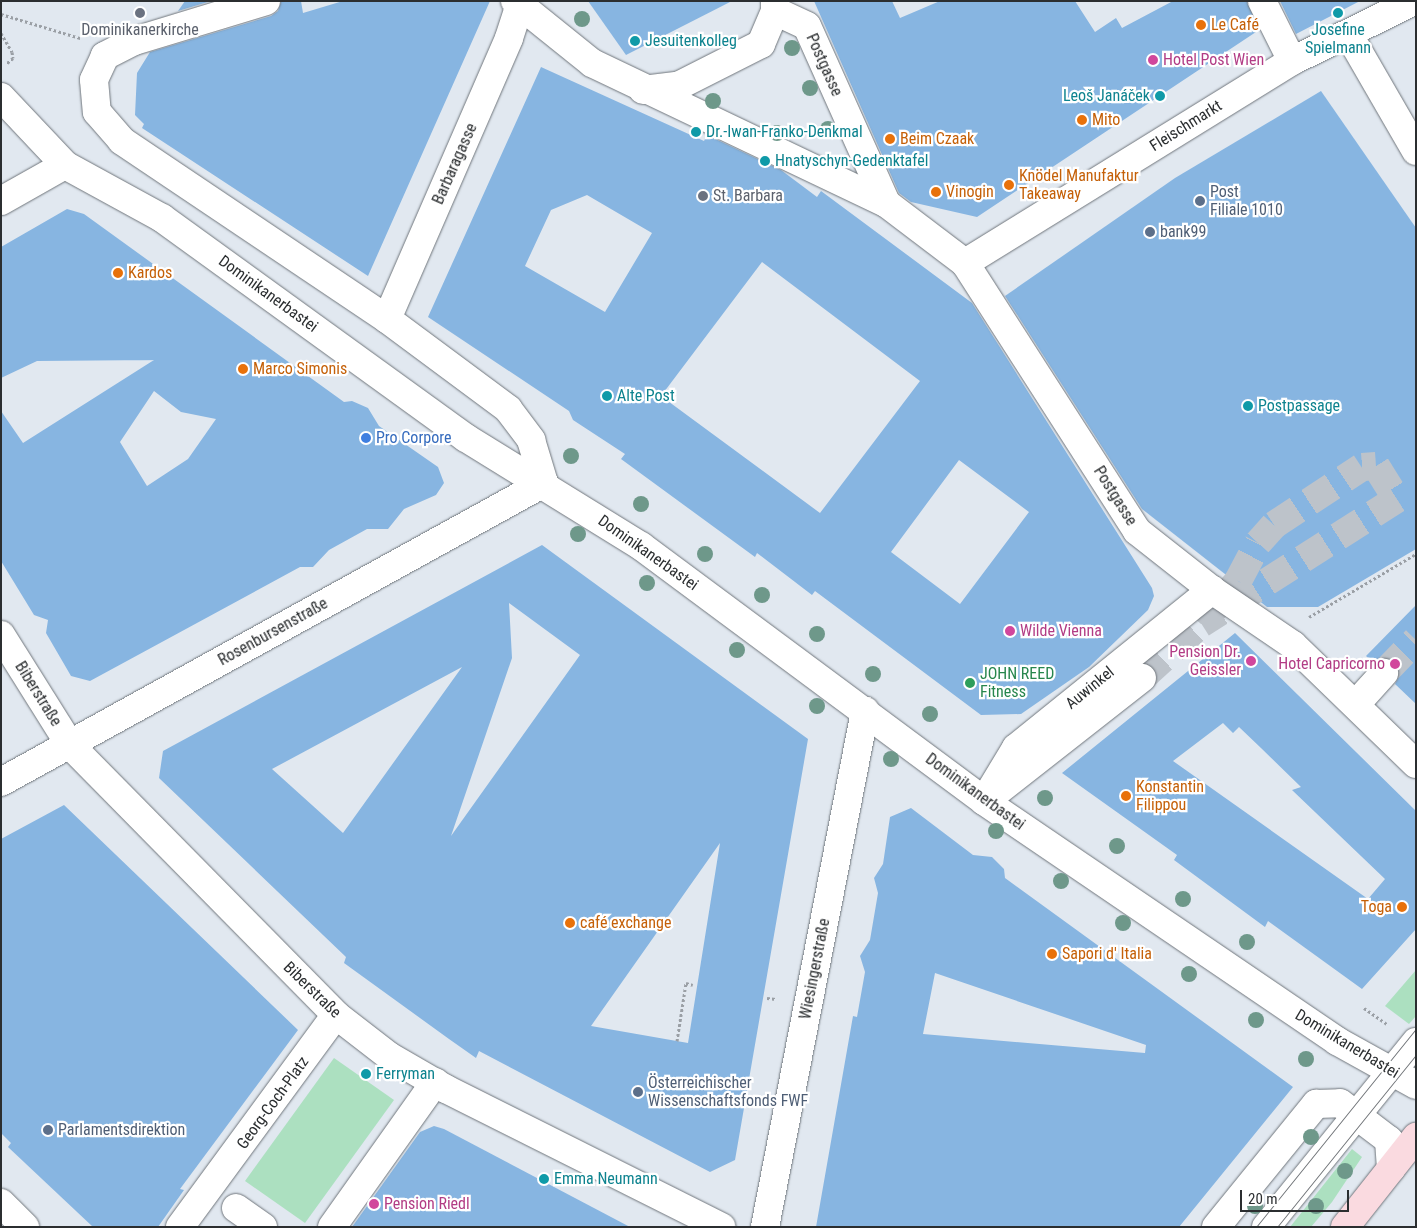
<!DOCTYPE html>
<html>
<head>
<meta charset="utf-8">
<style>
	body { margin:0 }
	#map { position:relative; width:1417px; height:1228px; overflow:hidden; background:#e1e8f0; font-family:"Roboto Condensed",sans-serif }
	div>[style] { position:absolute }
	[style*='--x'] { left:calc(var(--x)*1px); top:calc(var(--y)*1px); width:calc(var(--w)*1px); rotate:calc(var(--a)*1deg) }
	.green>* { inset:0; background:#ace0c0 }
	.building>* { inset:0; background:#87b5e1 }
	.minor-tunnel>* { height:28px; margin-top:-14px; transform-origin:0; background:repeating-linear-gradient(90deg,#bdc3ca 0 28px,transparent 0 42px) }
	.path>* { height:3px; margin-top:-1.5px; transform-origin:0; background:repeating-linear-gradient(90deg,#9a9fa5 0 2.5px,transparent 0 5px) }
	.roads { filter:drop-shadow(0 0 1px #6f757b) drop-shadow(0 0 1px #6f757b) }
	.minor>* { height:28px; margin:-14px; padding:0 14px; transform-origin:14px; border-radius:14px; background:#fff }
	.major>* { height:28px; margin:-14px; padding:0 14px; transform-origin:14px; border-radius:14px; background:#fadae0 }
	.tram>* { height:1px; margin:-0.5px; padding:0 0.5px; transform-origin:0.5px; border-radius:0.5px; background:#707478 }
	.trees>* { width:16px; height:16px; margin:-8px; border-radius:50%; background:#6e988a }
	.dots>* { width:14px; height:14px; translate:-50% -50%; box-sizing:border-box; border:2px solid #fff; border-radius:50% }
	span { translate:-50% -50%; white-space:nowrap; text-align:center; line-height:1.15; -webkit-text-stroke:4.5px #fff; paint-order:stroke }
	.food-label { font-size:16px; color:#c56008 }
	.left { translate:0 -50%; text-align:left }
	.right { translate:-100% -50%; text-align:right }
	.worship-label { font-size:16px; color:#5b616d }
	.culture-label { font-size:16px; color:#0d838f }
	.hotel-label { font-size:16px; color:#b23c85 }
	.street-label { font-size:16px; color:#2b2e30 }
	.service-label { font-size:16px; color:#4e5e75 }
	.shop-label { font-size:16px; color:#366cbe }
	.leisure-label { font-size:16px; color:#27864d }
	.frame { position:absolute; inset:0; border:2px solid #2b2e30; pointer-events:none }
	.scale { position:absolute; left:1240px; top:1190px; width:109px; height:22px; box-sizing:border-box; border:2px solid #2b2e30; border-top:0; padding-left:6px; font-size:15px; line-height:18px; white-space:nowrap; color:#2b2e30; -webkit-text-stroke:4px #fff; paint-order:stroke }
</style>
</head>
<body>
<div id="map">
	<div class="green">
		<i style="clip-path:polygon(1416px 970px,1416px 1016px,1409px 1024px,1385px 1006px)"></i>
		<i style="clip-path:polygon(334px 1058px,394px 1100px,305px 1223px,245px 1181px)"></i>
		<i style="clip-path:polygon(1352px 1149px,1362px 1157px,1332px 1202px,1311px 1227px,1290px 1227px)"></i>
	</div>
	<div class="building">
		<i style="clip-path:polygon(185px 1px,211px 1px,178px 11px)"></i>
		<i style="clip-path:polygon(281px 1px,301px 1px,303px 13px,343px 1px,490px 1px,368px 276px,142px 128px,144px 124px,135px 115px,137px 73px,150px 52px,271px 16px,278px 11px)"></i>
		<i style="clip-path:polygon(588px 1px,732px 1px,626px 55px)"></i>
		<i style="clip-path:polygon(814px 1px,892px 1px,900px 18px,940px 1px,1075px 1px,1095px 32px,1116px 18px,1122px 28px,1173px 1px,1247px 1px,1259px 30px,977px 217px,911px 202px,899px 193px)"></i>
		<i style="clip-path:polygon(1280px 1px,1360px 1px,1296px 34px)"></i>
		<i style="clip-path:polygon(evenodd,541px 67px,704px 141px,707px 135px,781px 170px,817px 197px,821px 191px,972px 303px,1152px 588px,1154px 596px,1148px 610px,1089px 667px,1021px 714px,981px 715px,815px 591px,812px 595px,757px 553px,755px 557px,621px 459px,625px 454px,573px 420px,569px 411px,428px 317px,541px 67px,587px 195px,652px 233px,605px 312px,525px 266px,551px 210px,587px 195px,541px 67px,762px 262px,920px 381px,820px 513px,661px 396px,762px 262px,541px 67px,959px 460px,1029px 512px,960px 604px,891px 552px,959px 460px)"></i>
		<i style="clip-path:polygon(1321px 91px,1416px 228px,1416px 549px,1318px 607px,1267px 607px,1142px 509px,1005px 296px,1175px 178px)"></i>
		<i style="clip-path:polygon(evenodd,67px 209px,84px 214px,344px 402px,352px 401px,368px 408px,379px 426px,438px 467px,444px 483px,436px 495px,404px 509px,388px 529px,367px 529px,329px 550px,313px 567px,300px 567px,90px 681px,71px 676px,46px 633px,48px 620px,34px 615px,1px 561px,1px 411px,23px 443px,154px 360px,37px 361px,1px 378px,1px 247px,67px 209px,154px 391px,181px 412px,216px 419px,188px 459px,147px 486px,120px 442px,154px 391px)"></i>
		<i style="clip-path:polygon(evenodd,542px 545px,808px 739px,735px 1160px,710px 1172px,479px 1051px,476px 1058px,449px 1039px,344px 963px,346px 957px,159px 778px,163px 751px,542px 545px,509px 603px,580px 655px,451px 836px,512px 658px,509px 603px,542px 545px,462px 667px,343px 833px,272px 769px,462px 667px,542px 545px,720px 843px,688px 1043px,591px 1026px,720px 843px)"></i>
		<i style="clip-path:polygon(1416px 605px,1416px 704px,1395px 684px,1399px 676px,1395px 662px,1387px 658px,1373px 662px,1366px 656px)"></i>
		<i style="clip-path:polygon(evenodd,1235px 633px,1416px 811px,1416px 929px,1362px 989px,1268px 921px,1265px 927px,1174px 860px,1177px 855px,1062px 773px,1235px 633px,1223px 723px,1233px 733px,1239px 727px,1261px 748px,1301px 787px,1292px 790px,1385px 879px,1368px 899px,1173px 761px,1223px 723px)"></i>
		<i style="clip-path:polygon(64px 805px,298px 1030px,180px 1189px,184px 1190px,158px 1227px,93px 1227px,8px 1147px,11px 1143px,1px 1133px,1px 839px)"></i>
		<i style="clip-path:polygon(evenodd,911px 808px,973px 855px,992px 857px,1004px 869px,1005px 878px,1293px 1087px,1179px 1227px,816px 1227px,853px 1016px,857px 1017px,865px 972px,860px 956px,870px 940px,878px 893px,874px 878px,883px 864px,890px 817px,911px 808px,935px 973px,1146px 1045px,1145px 1053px,923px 1034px,935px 973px)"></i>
		<i style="clip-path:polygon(434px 1126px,444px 1129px,630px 1227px,352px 1227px,420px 1132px)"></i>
	</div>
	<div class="minor-tunnel">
		<i style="--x:1384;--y:673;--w:46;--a:-45.9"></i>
		<i style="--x:1142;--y:678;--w:80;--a:-42.5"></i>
		<i style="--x:1201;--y:624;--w:57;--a:-49.3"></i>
		<i style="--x:1238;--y:581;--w:43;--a:-62.2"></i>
		<i style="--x:1258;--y:543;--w:24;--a:-48"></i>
		<i style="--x:1274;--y:525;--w:105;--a:-33.4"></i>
		<i style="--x:1362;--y:467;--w:14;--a:-4"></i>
		<i style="--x:1376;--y:466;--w:39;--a:58"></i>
		<i style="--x:1397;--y:499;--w:232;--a:147.5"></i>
	</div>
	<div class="path">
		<i style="--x:1;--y:14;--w:83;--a:16.9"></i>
		<i style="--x:1;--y:33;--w:22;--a:60"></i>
		<i style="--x:12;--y:52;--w:6;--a:81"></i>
		<i style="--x:13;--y:58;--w:9;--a:139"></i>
		<i style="--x:1309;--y:617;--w:124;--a:-30.5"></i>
		<i style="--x:767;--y:998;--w:9;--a:6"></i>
		<i style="--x:1364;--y:1008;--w:29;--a:35"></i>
		<i style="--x:677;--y:1041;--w:59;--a:-81.2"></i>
		<i style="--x:686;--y:983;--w:7;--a:16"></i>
	</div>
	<div class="roads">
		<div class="minor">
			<i style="--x:266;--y:1;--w:138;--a:163.1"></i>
			<i style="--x:134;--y:41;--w:33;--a:153"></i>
			<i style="--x:105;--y:56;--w:26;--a:115"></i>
			<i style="--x:94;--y:80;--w:32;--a:85"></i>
			<i style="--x:97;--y:112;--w:38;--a:49"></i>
			<i style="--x:122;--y:141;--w:319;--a:33.9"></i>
			<i style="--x:387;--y:319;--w:151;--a:36.6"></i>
			<i style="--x:508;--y:409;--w:39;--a:53"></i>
			<i style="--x:531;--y:440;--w:45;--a:73.2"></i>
			<i style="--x:515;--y:1;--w:99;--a:38.8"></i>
			<i style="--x:592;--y:63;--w:326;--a:25.5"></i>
			<i style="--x:886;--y:203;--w:99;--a:37.2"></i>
			<i style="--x:965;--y:263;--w:318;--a:57.3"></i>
			<i style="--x:1137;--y:531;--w:95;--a:38.2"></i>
			<i style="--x:1212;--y:590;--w:98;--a:34.2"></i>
			<i style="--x:1293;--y:645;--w:171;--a:44.1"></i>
			<i style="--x:1262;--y:1;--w:67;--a:63.4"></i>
			<i style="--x:775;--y:11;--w:35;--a:25"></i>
			<i style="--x:807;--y:26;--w:194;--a:65.9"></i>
			<i style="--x:1349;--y:35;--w:134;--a:60"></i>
			<i style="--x:643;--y:90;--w:35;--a:-7"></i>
			<i style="--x:678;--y:86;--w:93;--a:-26.8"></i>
			<i style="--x:761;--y:44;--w:36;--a:-67"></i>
			<i style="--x:775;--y:11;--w:10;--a:-90"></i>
			<i style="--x:1;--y:97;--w:93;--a:46.7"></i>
			<i style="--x:65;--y:165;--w:111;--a:28.7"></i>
			<i style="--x:162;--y:218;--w:375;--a:35.9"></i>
			<i style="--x:466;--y:438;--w:206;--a:31.7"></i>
			<i style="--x:641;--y:546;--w:427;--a:36.6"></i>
			<i style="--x:984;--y:801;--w:427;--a:34.2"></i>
			<i style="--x:1337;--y:1041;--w:90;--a:29.1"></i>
			<i style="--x:1;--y:201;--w:73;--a:-29.4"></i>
			<i style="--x:965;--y:263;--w:384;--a:-31.7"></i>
			<i style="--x:1292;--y:61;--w:136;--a:-26.2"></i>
			<i style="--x:387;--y:319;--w:306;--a:-66.5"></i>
			<i style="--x:509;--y:38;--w:32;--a:-72"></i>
			<i style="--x:1;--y:635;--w:130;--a:57.9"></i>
			<i style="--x:70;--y:745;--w:379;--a:45.4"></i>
			<i style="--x:336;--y:1015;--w:67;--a:37.7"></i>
			<i style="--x:389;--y:1056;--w:66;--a:30.1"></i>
			<i style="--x:446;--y:1089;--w:308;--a:26.6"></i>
			<i style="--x:1356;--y:704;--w:42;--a:-47.9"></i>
			<i style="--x:1;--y:782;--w:620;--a:-28.84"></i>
			<i style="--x:994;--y:794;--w:188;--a:-38.1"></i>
			<i style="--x:984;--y:801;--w:62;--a:-58.9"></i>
			<i style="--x:1016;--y:748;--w:252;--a:-38.9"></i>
			<i style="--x:1;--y:1203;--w:34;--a:45"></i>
			<i style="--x:236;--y:1208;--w:33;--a:35"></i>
			<i style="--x:180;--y:1227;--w:263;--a:-53.7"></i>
			<i style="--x:332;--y:1227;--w:178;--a:-54.6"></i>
			<i style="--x:765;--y:1227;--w:526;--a:-79.03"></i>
			<i style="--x:1216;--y:1227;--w:159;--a:-50.9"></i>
			<i style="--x:1316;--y:1104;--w:24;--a:-2"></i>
			<i style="--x:1340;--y:1103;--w:61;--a:37.1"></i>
			<i style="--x:1389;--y:1140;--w:29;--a:86"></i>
			<i style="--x:1266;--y:1227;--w:238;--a:-51"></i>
		</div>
		<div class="major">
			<i style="--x:1345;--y:1227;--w:115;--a:-51.7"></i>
		</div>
	</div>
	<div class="tram">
		<i style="--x:1256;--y:1227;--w:255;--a:-51.1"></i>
		<i style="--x:1277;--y:1227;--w:221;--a:-51.1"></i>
	</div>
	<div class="trees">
		<i style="left:582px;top:19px"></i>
		<i style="left:792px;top:48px"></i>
		<i style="left:810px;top:88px"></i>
		<i style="left:713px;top:101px"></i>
		<i style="left:828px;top:129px"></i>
		<i style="left:777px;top:133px"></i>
		<i style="left:571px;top:456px"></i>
		<i style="left:641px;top:504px"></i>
		<i style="left:578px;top:534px"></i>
		<i style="left:705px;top:554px"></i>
		<i style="left:647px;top:583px"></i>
		<i style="left:762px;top:595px"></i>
		<i style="left:817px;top:634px"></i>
		<i style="left:737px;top:650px"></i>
		<i style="left:873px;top:674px"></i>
		<i style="left:817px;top:706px"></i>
		<i style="left:930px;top:714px"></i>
		<i style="left:891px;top:759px"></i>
		<i style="left:1045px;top:798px"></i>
		<i style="left:996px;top:831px"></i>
		<i style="left:1117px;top:846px"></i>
		<i style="left:1061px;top:881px"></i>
		<i style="left:1183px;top:899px"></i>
		<i style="left:1123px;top:923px"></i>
		<i style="left:1247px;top:942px"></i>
		<i style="left:1189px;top:974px"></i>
		<i style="left:1256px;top:1020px"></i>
		<i style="left:1306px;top:1059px"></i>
		<i style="left:1311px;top:1137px"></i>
		<i style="left:1345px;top:1171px"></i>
		<i style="left:1255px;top:1206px"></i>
		<i style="left:1316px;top:1206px"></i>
	</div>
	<div class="dots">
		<i style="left:140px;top:13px;background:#6b7280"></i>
		<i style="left:1338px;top:13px;background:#0f9aa8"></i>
		<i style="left:1201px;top:25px;background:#e8710a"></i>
		<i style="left:635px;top:41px;background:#0f9aa8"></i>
		<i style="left:1153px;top:60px;background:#d1479c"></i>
		<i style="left:1160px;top:96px;background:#0f9aa8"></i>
		<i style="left:1082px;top:120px;background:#e8710a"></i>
		<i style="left:696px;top:132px;background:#0f9aa8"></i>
		<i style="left:890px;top:139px;background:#e8710a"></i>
		<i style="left:765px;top:161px;background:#0f9aa8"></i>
		<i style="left:1009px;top:185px;background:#e8710a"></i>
		<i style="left:936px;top:192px;background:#e8710a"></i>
		<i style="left:703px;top:196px;background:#6b7280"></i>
		<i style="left:1200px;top:201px;background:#5c6f8a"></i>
		<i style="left:1150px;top:232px;background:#5c6f8a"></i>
		<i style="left:118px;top:273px;background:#e8710a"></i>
		<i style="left:243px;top:369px;background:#e8710a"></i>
		<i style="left:607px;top:396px;background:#0f9aa8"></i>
		<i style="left:1248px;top:406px;background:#0f9aa8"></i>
		<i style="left:366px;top:438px;background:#3f7fe0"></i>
		<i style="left:1010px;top:631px;background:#d1479c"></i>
		<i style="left:1251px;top:661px;background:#d1479c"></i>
		<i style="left:1395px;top:664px;background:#d1479c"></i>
		<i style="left:970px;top:683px;background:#2e9e5b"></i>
		<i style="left:1126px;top:796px;background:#e8710a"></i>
		<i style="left:1402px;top:907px;background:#e8710a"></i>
		<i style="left:570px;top:923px;background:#e8710a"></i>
		<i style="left:1052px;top:954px;background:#e8710a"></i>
		<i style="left:366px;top:1074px;background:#0f9aa8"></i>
		<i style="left:638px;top:1092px;background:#5c6f8a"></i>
		<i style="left:48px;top:1130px;background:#5c6f8a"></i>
		<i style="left:544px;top:1179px;background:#0f9aa8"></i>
		<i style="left:374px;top:1204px;background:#d1479c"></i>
	</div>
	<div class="food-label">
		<span class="left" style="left:1211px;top:25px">Le Café</span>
		<span class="left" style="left:1092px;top:120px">Mito</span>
		<span class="left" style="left:900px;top:139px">Beim Czaak</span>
		<span class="left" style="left:1019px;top:185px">Knödel Manufaktur<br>Takeaway</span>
		<span class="left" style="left:946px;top:192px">Vinogin</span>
		<span class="left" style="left:128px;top:273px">Kardos</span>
		<span class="left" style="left:253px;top:369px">Marco Simonis</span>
		<span class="left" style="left:1136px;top:796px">Konstantin<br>Filippou</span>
		<span class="right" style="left:1392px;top:907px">Toga</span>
		<span class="left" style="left:580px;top:923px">café exchange</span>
		<span class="left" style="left:1062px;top:954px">Sapori d' Italia</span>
	</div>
	<div class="worship-label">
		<span style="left:140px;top:30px">Dominikanerkirche</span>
		<span class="left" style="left:713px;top:196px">St. Barbara</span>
	</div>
	<div class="culture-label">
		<span style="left:1338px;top:39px">Josefine<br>Spielmann</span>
		<span class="left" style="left:645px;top:41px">Jesuitenkolleg</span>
		<span class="right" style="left:1150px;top:96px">Leoš Janáček</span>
		<span class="left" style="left:706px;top:132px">Dr.-Iwan-Franko-Denkmal</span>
		<span class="left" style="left:775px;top:161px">Hnatyschyn-Gedenktafel</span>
		<span class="left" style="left:617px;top:396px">Alte Post</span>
		<span class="left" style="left:1258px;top:406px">Postpassage</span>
		<span class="left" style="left:376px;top:1074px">Ferryman</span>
		<span class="left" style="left:554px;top:1179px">Emma Neumann</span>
	</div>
	<div class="hotel-label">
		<span class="left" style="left:1163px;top:60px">Hotel Post Wien</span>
		<span class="left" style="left:1020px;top:631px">Wilde Vienna</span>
		<span class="right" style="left:1241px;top:661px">Pension Dr.<br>Geissler</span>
		<span class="right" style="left:1385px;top:664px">Hotel Capricorno</span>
		<span class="left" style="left:384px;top:1204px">Pension Riedl</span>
	</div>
	<div class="street-label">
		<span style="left:824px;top:65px;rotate:66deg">Postgasse</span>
		<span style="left:1186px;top:126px;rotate:-32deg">Fleischmarkt</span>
		<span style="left:455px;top:164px;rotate:-66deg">Barbaragasse</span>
		<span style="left:268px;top:294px;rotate:36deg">Dominikanerbastei</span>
		<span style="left:1115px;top:496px;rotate:58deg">Postgasse</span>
		<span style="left:648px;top:553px;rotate:35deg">Dominikanerbastei</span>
		<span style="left:273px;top:632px;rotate:-29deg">Rosenbursenstraße</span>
		<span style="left:1090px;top:688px;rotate:-39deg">Auwinkel</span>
		<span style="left:38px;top:694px;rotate:58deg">Biberstraße</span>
		<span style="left:975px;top:792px;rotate:36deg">Dominikanerbastei</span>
		<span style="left:815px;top:969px;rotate:-79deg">Wiesingerstraße</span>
		<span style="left:312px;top:990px;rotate:44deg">Biberstraße</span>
		<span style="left:1347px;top:1044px;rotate:31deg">Dominikanerbastei</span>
		<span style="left:273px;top:1103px;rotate:-54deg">Georg-Coch-Platz</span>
	</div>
	<div class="service-label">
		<span class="left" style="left:1210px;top:201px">Post<br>Filiale 1010</span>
		<span class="left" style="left:1160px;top:232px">bank99</span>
		<span class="left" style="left:648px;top:1092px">Österreichischer<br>Wissenschaftsfonds FWF</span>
		<span class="left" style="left:58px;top:1130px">Parlamentsdirektion</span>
	</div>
	<div class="shop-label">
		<span class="left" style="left:376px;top:438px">Pro Corpore</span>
	</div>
	<div class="leisure-label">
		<span class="left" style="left:980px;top:683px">JOHN REED<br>Fitness</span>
	</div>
	<div class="frame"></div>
	<div class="scale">20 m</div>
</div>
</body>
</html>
